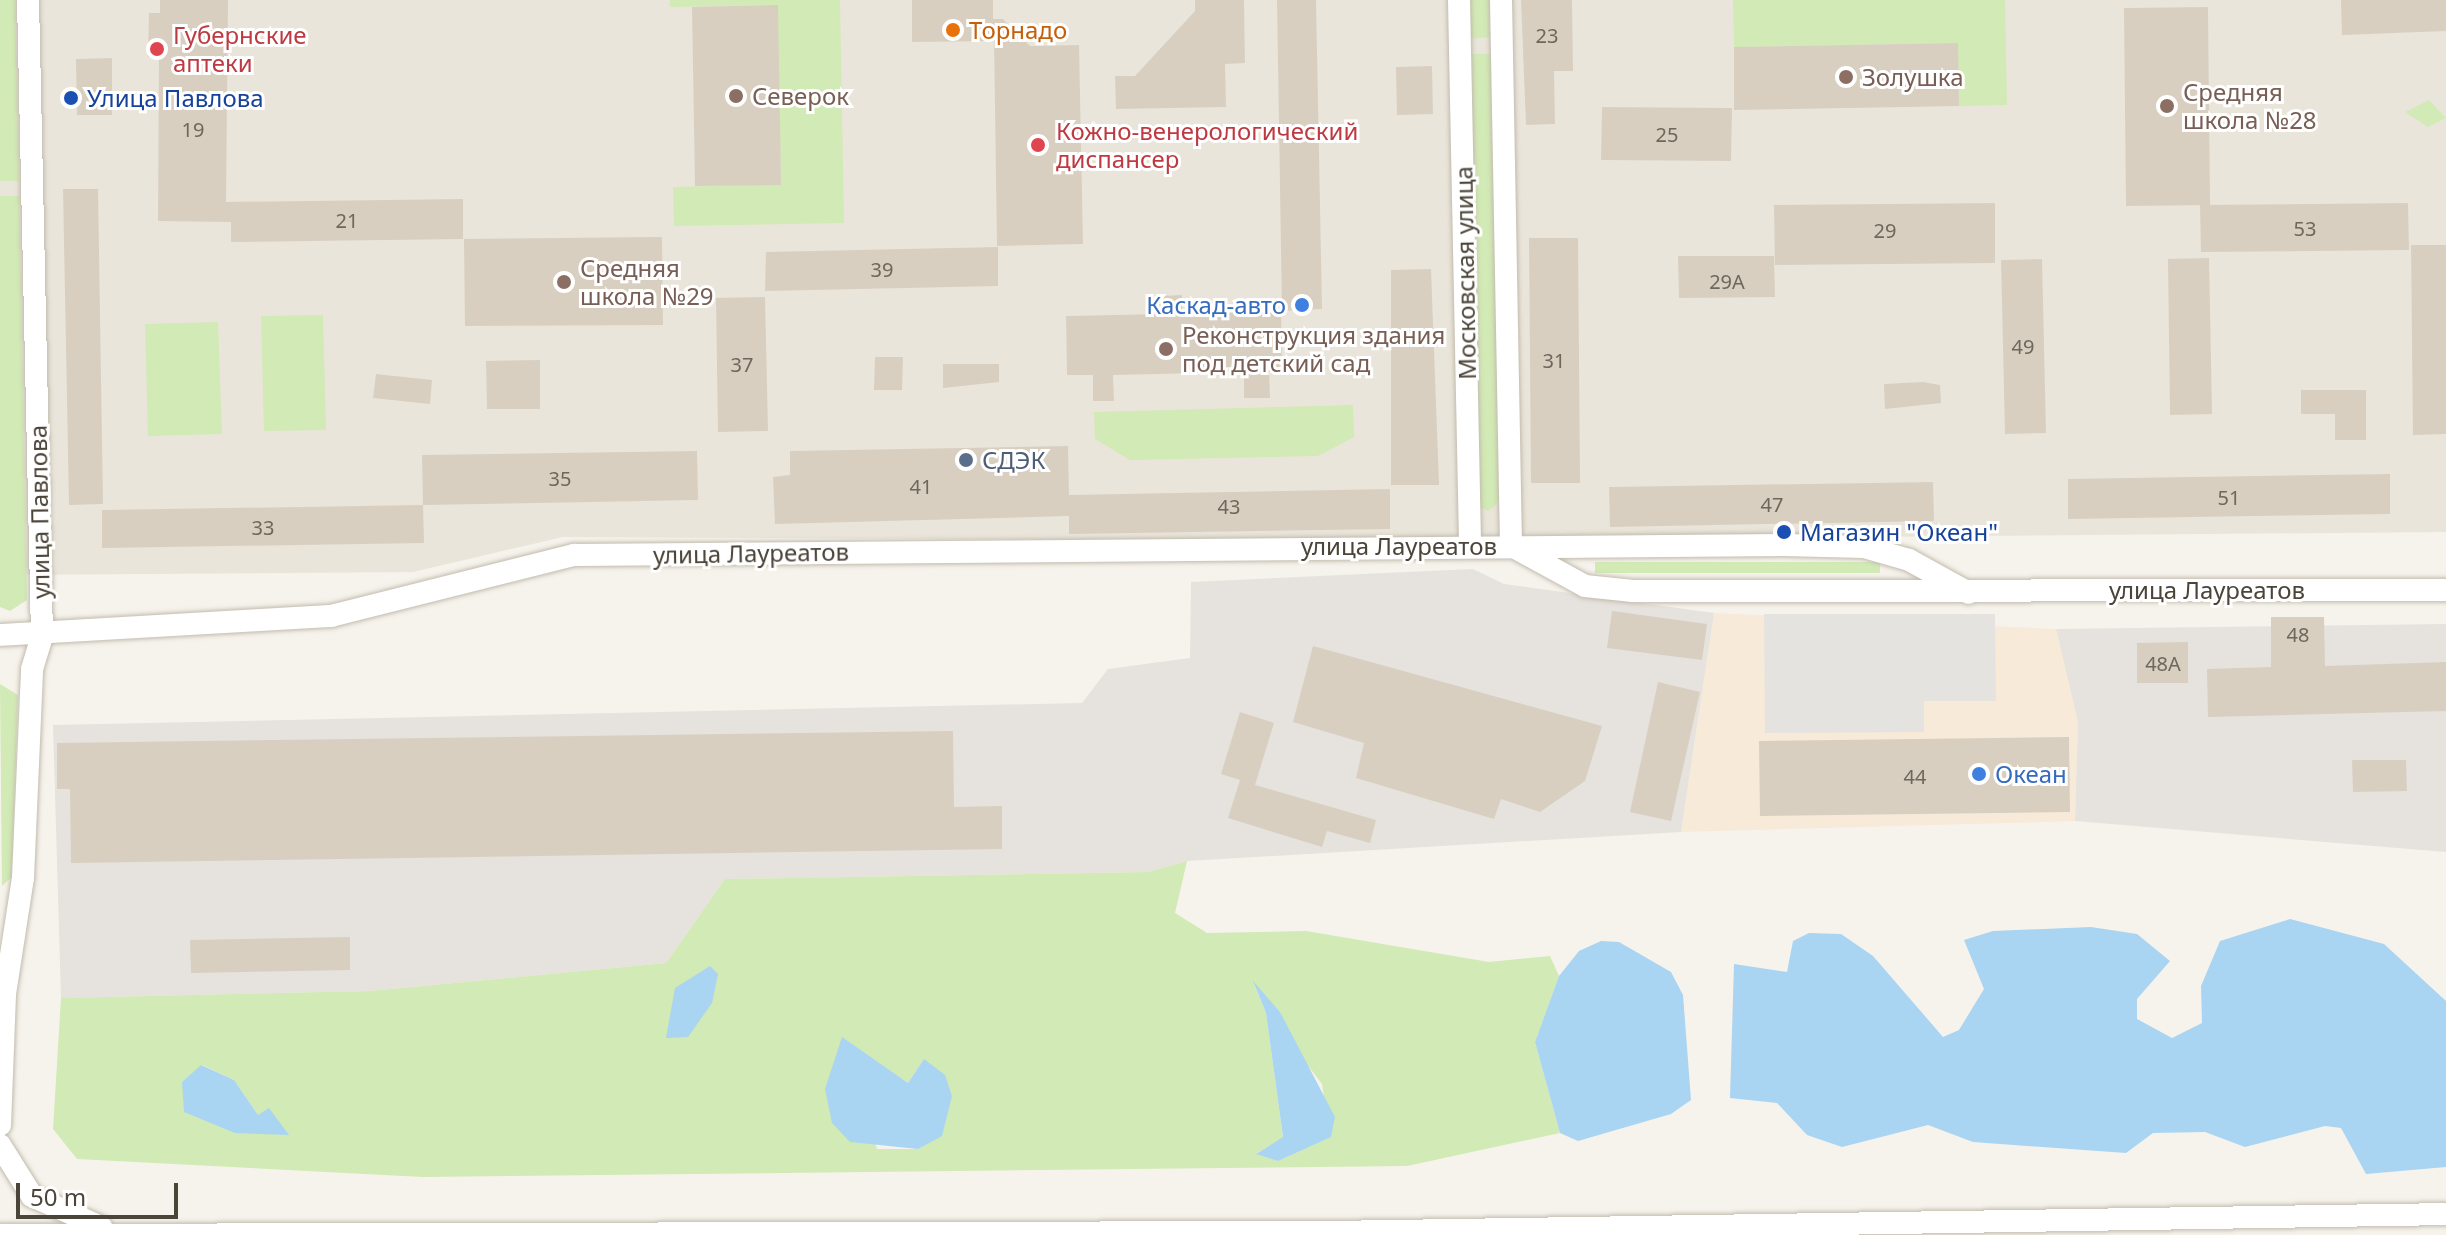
<!DOCTYPE html>
<html>
<head>
<meta charset="utf-8">
<style>
	body { margin:0 }
	#map { position:relative; width:2446px; height:1235px; overflow:hidden; background:#f6f3ec; font-family:"Noto Sans",sans-serif }
	div>[style] { position:absolute }
	[style*='--x'] { left:calc(var(--x)*1px); top:calc(var(--y)*1px); width:calc(var(--w)*1px); rotate:calc(var(--a)*1deg) }
	.residential>* { inset:0; background:#eae5da }
	.commercial>* { inset:0; background:#f7ead8 }
	.industrial>* { inset:0; background:#e6e2dd }
	.green>* { inset:0; background:#d2eab5 }
	.parking>* { inset:0; background:#e5e3e0 }
	.water>* { inset:0; background:#a9d4f2 }
	.building>* { inset:0; background:#d8cfc1 }
	.roads { filter:drop-shadow(0 0 2px #c2bbae) drop-shadow(0 0 2px #c2bbae) }
	.minor>* { height:22px; margin:-11px; padding:0 11px; transform-origin:11px; border-radius:11px; background:#fff }
	.dots>* { width:22px; height:22px; translate:-50% -50%; box-sizing:border-box; border:4px solid #fff; border-radius:50% }
	span { translate:-50% -50%; white-space:nowrap; text-align:center; line-height:1.15; -webkit-text-stroke:6px #fff; paint-order:stroke }
	.number-label { font-size:20px; color:#6e675b }
	.number-label span { -webkit-text-stroke-width:0 }
	.food-label { font-size:24px; color:#c56008 }
	.left { translate:0 -50%; text-align:left }
	.health-label { font-size:24px; color:#be3a42 }
	.education-label { font-size:24px; color:#785e54 }
	.transit-label { font-size:24px; color:#164399 }
	.street-label { font-size:24px; color:#4b4439 }
	.shop-label { font-size:24px; color:#366cbe }
	.right { translate:-100% -50%; text-align:right }
	.service-label { font-size:24px; color:#4e5e75 }
	.scale { position:absolute; left:16px; top:1183px; width:162px; height:36px; box-sizing:border-box; border:4px solid #4b4439; border-top:0; padding-left:10px; font-size:24px; line-height:28px; white-space:nowrap; color:#4b4439; -webkit-text-stroke:6px #fff; paint-order:stroke }
</style>
</head>
<body>
<div id="map">
	<div class="residential">
		<i style="clip-path:polygon(0 0,2446px 0,2446px 532px,1409px 541px,563px 537px,413px 572px,0 575px)"></i>
	</div>
	<div class="commercial">
		<i style="clip-path:polygon(1714px 613px,2056px 629px,2078px 722px,2075px 821px,1681px 832px)"></i>
	</div>
	<div class="industrial">
		<i style="clip-path:polygon(1473px 569px,1504px 584px,1714px 613px,1681px 832px,1187px 861px,1148px 872px,725px 879px,666px 963px,369px 991px,61px 998px,53px 725px,1082px 703px,1108px 669px,1190px 658px,1191px 582px)"></i>
		<i style="clip-path:polygon(2446px 624px,2446px 852px,2075px 821px,2078px 722px,2056px 629px)"></i>
	</div>
	<div class="green">
		<i style="clip-path:polygon(0 0,15px 0,19px 181px,0 181px)"></i>
		<i style="clip-path:polygon(670px 0,840px 0,844px 223px,674px 226px,673px 187px,781px 184px,777px 5px,670px 7px)"></i>
		<i style="clip-path:polygon(1467px 0,1490px 0,1490px 37px,1468px 39px)"></i>
		<i style="clip-path:polygon(1733px 0,2005px 0,2007px 105px,1959px 106px,1957px 43px,1734px 47px)"></i>
		<i style="clip-path:polygon(1468px 54px,1491px 54px,1500px 501px,1488px 511px,1480px 507px)"></i>
		<i style="clip-path:polygon(2429px 100px,2446px 118px,2428px 127px,2405px 112px)"></i>
		<i style="clip-path:polygon(0 196px,19px 196px,27px 600px,10px 611px,0 607px)"></i>
		<i style="clip-path:polygon(323px 315px,326px 430px,264px 431px,261px 316px)"></i>
		<i style="clip-path:polygon(218px 322px,222px 434px,148px 436px,145px 324px)"></i>
		<i style="clip-path:polygon(1353px 405px,1354px 437px,1318px 456px,1130px 460px,1095px 439px,1094px 412px)"></i>
		<i style="clip-path:polygon(1595px 562px,1880px 562px,1880px 573px,1595px 573px)"></i>
		<i style="clip-path:polygon(0 684px,18px 695px,12px 877px,2px 886px)"></i>
		<i style="clip-path:polygon(evenodd,1187px 861px,1175px 913px,1207px 933px,1306px 931px,1489px 962px,1550px 956px,1559px 976px,1535px 1042px,1560px 1133px,1407px 1166px,423px 1177px,77px 1159px,53px 1129px,61px 998px,369px 991px,666px 963px,725px 879px,1148px 872px,1187px 861px,1254px 984px,1280px 1012px,1293px 1046px,1322px 1084px,1330px 1137px,1278px 1161px,1257px 1153px,1283px 1138px,1266px 1013px,1254px 984px,1187px 861px,842px 1038px,908px 1083px,924px 1059px,942px 1135px,918px 1149px,877px 1149px,842px 1038px,1187px 861px,202px 1065px,234px 1080px,258px 1115px,182px 1082px,202px 1065px)"></i>
	</div>
	<div class="parking">
		<i style="clip-path:polygon(1764px 614px,1995px 614px,1996px 701px,1924px 701px,1924px 732px,1765px 733px)"></i>
	</div>
	<div class="water">
		<i style="clip-path:polygon(2290px 919px,2384px 944px,2446px 1001px,2446px 1167px,2366px 1174px,2341px 1128px,2325px 1126px,2245px 1147px,2205px 1132px,2153px 1133px,2126px 1153px,1973px 1142px,1928px 1125px,1842px 1147px,1807px 1135px,1777px 1103px,1730px 1098px,1734px 964px,1787px 972px,1793px 941px,1809px 933px,1841px 934px,1873px 956px,1943px 1037px,1959px 1030px,1984px 989px,1964px 940px,1993px 931px,2091px 927px,2137px 934px,2170px 961px,2137px 999px,2137px 1019px,2172px 1038px,2202px 1023px,2201px 986px,2220px 941px)"></i>
		<i style="clip-path:polygon(1601px 941px,1619px 942px,1671px 972px,1683px 995px,1691px 1100px,1671px 1114px,1578px 1141px,1560px 1133px,1535px 1042px,1559px 976px,1579px 951px)"></i>
		<i style="clip-path:polygon(710px 966px,718px 974px,712px 1003px,688px 1037px,666px 1038px,675px 988px)"></i>
		<i style="clip-path:polygon(1253px 981px,1280px 1012px,1335px 1117px,1331px 1137px,1278px 1161px,1256px 1154px,1283px 1137px,1266px 1013px)"></i>
		<i style="clip-path:polygon(842px 1037px,908px 1083px,924px 1059px,945px 1075px,952px 1096px,942px 1136px,918px 1149px,850px 1142px,832px 1123px,825px 1089px)"></i>
		<i style="clip-path:polygon(201px 1065px,234px 1080px,258px 1115px,269px 1108px,289px 1135px,235px 1133px,184px 1112px,182px 1082px)"></i>
	</div>
	<div class="building">
		<i style="clip-path:polygon(160px 0,228px 0,226px 202px,463px 199px,463px 239px,231px 242px,231px 222px,158px 221px,159px 57px,148px 57px,149px 13px,160px 13px)"></i>
		<i style="clip-path:polygon(912px 0,993px 0,993px 19px,1003px 19px,1030px 46px,1079px 45px,1083px 244px,997px 246px,994px 41px,912px 42px)"></i>
		<i style="clip-path:polygon(1195px 0,1244px 0,1245px 63px,1225px 64px,1226px 107px,1116px 109px,1115px 76px,1135px 76px,1195px 11px)"></i>
		<i style="clip-path:polygon(1277px 0,1316px 0,1322px 309px,1282px 311px)"></i>
		<i style="clip-path:polygon(1521px 0,1572px 0,1573px 71px,1554px 71px,1555px 124px,1526px 125px)"></i>
		<i style="clip-path:polygon(2341px 0,2446px 0,2446px 31px,2342px 35px)"></i>
		<i style="clip-path:polygon(778px 5px,781px 185px,695px 186px,692px 7px)"></i>
		<i style="clip-path:polygon(2208px 7px,2210px 205px,2126px 206px,2124px 8px)"></i>
		<i style="clip-path:polygon(1958px 43px,1959px 106px,1734px 110px,1734px 47px)"></i>
		<i style="clip-path:polygon(112px 58px,112px 115px,77px 115px,76px 59px)"></i>
		<i style="clip-path:polygon(1432px 66px,1433px 114px,1397px 115px,1396px 67px)"></i>
		<i style="clip-path:polygon(1602px 107px,1732px 108px,1731px 161px,1601px 160px)"></i>
		<i style="clip-path:polygon(63px 189px,98px 189px,103px 504px,69px 505px)"></i>
		<i style="clip-path:polygon(1995px 203px,1995px 263px,1775px 265px,1774px 205px)"></i>
		<i style="clip-path:polygon(2408px 203px,2409px 250px,2201px 252px,2200px 205px)"></i>
		<i style="clip-path:polygon(662px 237px,663px 325px,465px 326px,464px 239px)"></i>
		<i style="clip-path:polygon(1529px 238px,1578px 238px,1580px 483px,1531px 483px)"></i>
		<i style="clip-path:polygon(2411px 245px,2446px 245px,2446px 434px,2413px 435px)"></i>
		<i style="clip-path:polygon(998px 247px,998px 286px,765px 291px,766px 252px)"></i>
		<i style="clip-path:polygon(1678px 256px,1774px 256px,1775px 297px,1679px 298px)"></i>
		<i style="clip-path:polygon(2209px 258px,2212px 414px,2170px 415px,2168px 259px)"></i>
		<i style="clip-path:polygon(2042px 259px,2046px 433px,2005px 434px,2001px 260px)"></i>
		<i style="clip-path:polygon(1431px 269px,1439px 485px,1391px 485px,1391px 270px)"></i>
		<i style="clip-path:polygon(1182px 295px,1182px 314px,1281px 312px,1282px 372px,1269px 372px,1270px 398px,1244px 398px,1244px 372px,1113px 375px,1114px 401px,1093px 401px,1093px 375px,1067px 375px,1066px 316px,1163px 314px,1163px 296px)"></i>
		<i style="clip-path:polygon(765px 297px,768px 431px,718px 432px,716px 298px)"></i>
		<i style="clip-path:polygon(875px 357px,903px 357px,902px 390px,874px 390px)"></i>
		<i style="clip-path:polygon(540px 360px,540px 409px,487px 409px,486px 361px)"></i>
		<i style="clip-path:polygon(943px 364px,999px 364px,999px 382px,943px 388px)"></i>
		<i style="clip-path:polygon(376px 374px,432px 380px,430px 404px,373px 398px)"></i>
		<i style="clip-path:polygon(1923px 382px,1940px 385px,1941px 403px,1885px 409px,1884px 384px)"></i>
		<i style="clip-path:polygon(2301px 390px,2366px 390px,2366px 440px,2335px 440px,2335px 414px,2301px 414px)"></i>
		<i style="clip-path:polygon(1068px 446px,1069px 495px,1390px 489px,1390px 529px,1069px 534px,1069px 516px,775px 524px,773px 477px,790px 475px,790px 451px)"></i>
		<i style="clip-path:polygon(697px 451px,698px 500px,423px 505px,422px 455px)"></i>
		<i style="clip-path:polygon(2390px 474px,2390px 514px,2068px 519px,2068px 479px)"></i>
		<i style="clip-path:polygon(1933px 482px,1934px 521px,1610px 527px,1609px 487px)"></i>
		<i style="clip-path:polygon(423px 505px,424px 543px,102px 548px,102px 510px)"></i>
		<i style="clip-path:polygon(1612px 611px,1707px 624px,1702px 660px,1607px 648px)"></i>
		<i style="clip-path:polygon(2271px 617px,2324px 617px,2325px 666px,2446px 662px,2446px 711px,2208px 717px,2207px 669px,2271px 667px)"></i>
		<i style="clip-path:polygon(2188px 642px,2188px 683px,2137px 683px,2137px 643px)"></i>
		<i style="clip-path:polygon(1313px 646px,1602px 726px,1585px 781px,1540px 812px,1501px 799px,1494px 819px,1356px 778px,1364px 743px,1293px 722px)"></i>
		<i style="clip-path:polygon(1658px 682px,1700px 692px,1671px 821px,1630px 812px)"></i>
		<i style="clip-path:polygon(1240px 712px,1274px 723px,1255px 785px,1376px 820px,1370px 843px,1327px 831px,1322px 847px,1228px 818px,1240px 780px,1221px 774px)"></i>
		<i style="clip-path:polygon(953px 731px,954px 807px,1002px 806px,1002px 849px,71px 863px,70px 789px,57px 789px,57px 743px)"></i>
		<i style="clip-path:polygon(2069px 737px,2070px 812px,1760px 816px,1759px 741px)"></i>
		<i style="clip-path:polygon(2352px 760px,2406px 760px,2407px 791px,2353px 792px)"></i>
		<i style="clip-path:polygon(350px 937px,350px 970px,191px 973px,190px 940px)"></i>
	</div>
	<div class="roads">
		<div class="minor">
			<i style="--x:1459;--y:0;--w:545;--a:88.84"></i>
			<i style="--x:1501;--y:0;--w:545;--a:88.95"></i>
			<i style="--x:1512;--y:546;--w:83;--a:28.7"></i>
			<i style="--x:1585;--y:586;--w:48;--a:5.9"></i>
			<i style="--x:1633;--y:591;--w:813;--a:-0.07"></i>
			<i style="--x:0;--y:635;--w:332;--a:-3.3"></i>
			<i style="--x:331;--y:616;--w:251;--a:-14.1"></i>
			<i style="--x:574;--y:555;--w:1210;--a:-0.47"></i>
			<i style="--x:1784;--y:545;--w:80;--a:1.4"></i>
			<i style="--x:1864;--y:547;--w:47;--a:16.1"></i>
			<i style="--x:1909;--y:560;--w:68;--a:28.8"></i>
			<i style="--x:0;--y:1125;--w:131;--a:-87.8"></i>
			<i style="--x:5;--y:994;--w:117;--a:-81.2"></i>
			<i style="--x:23;--y:878;--w:209;--a:-87.5"></i>
			<i style="--x:32;--y:669;--w:34;--a:-73"></i>
			<i style="--x:42;--y:636;--w:636;--a:-91.26"></i>
			<i style="--x:0;--y:1145;--w:60;--a:57.9"></i>
			<i style="--x:32;--y:1196;--w:76;--a:24.2"></i>
			<i style="--x:0;--y:1235;--w:1330;--a:-0.13"></i>
			<i style="--x:1330;--y:1232;--w:1116;--a:-0.92"></i>
		</div>
	</div>
	<div class="dots">
		<i style="left:953px;top:30px;background:#e8710a"></i>
		<i style="left:157px;top:49px;background:#e0444e"></i>
		<i style="left:1846px;top:77px;background:#8d6e63"></i>
		<i style="left:736px;top:96px;background:#8d6e63"></i>
		<i style="left:71px;top:98px;background:#1a4fb4"></i>
		<i style="left:2167px;top:106px;background:#8d6e63"></i>
		<i style="left:1038px;top:145px;background:#e0444e"></i>
		<i style="left:564px;top:282px;background:#8d6e63"></i>
		<i style="left:1302px;top:305px;background:#3f7fe0"></i>
		<i style="left:1166px;top:349px;background:#8d6e63"></i>
		<i style="left:966px;top:460px;background:#5c6f8a"></i>
		<i style="left:1784px;top:532px;background:#1a4fb4"></i>
		<i style="left:1979px;top:774px;background:#3f7fe0"></i>
	</div>
	<div class="number-label">
		<span style="left:1547px;top:35px">23</span>
		<span style="left:193px;top:129px">19</span>
		<span style="left:1667px;top:134px">25</span>
		<span style="left:347px;top:220px">21</span>
		<span style="left:2305px;top:228px">53</span>
		<span style="left:1885px;top:230px">29</span>
		<span style="left:882px;top:269px">39</span>
		<span style="left:1727px;top:281px">29А</span>
		<span style="left:2023px;top:346px">49</span>
		<span style="left:1554px;top:360px">31</span>
		<span style="left:742px;top:364px">37</span>
		<span style="left:560px;top:478px">35</span>
		<span style="left:921px;top:486px">41</span>
		<span style="left:2229px;top:497px">51</span>
		<span style="left:1772px;top:504px">47</span>
		<span style="left:1229px;top:506px">43</span>
		<span style="left:263px;top:527px">33</span>
		<span style="left:2298px;top:634px">48</span>
		<span style="left:2163px;top:663px">48А</span>
		<span style="left:1915px;top:776px">44</span>
	</div>
	<div class="food-label">
		<span class="left" style="left:969px;top:30px">Торнадо</span>
	</div>
	<div class="health-label">
		<span class="left" style="left:173px;top:49px">Губернские<br>аптеки</span>
		<span class="left" style="left:1056px;top:145px">Кожно-венерологический<br>диспансер</span>
	</div>
	<div class="education-label">
		<span class="left" style="left:1862px;top:77px">Золушка</span>
		<span class="left" style="left:2183px;top:106px">Средняя<br>школа №28</span>
		<span class="left" style="left:752px;top:96px">Северок</span>
		<span class="left" style="left:580px;top:282px">Средняя<br>школа №29</span>
		<span class="left" style="left:1182px;top:349px">Реконструкция здания<br>под детский сад</span>
	</div>
	<div class="transit-label">
		<span class="left" style="left:87px;top:98px">Улица Павлова</span>
		<span class="left" style="left:1800px;top:532px">Магазин "Океан"</span>
	</div>
	<div class="street-label">
		<span style="left:1465px;top:273px;rotate:-91deg">Московская улица</span>
		<span style="left:39px;top:512px;rotate:-91deg">улица Павлова</span>
		<span style="left:1399px;top:546px">улица Лауреатов</span>
		<span style="left:751px;top:553px;rotate:-1deg">улица Лауреатов</span>
		<span style="left:2207px;top:590px">улица Лауреатов</span>
	</div>
	<div class="shop-label">
		<span class="right" style="left:1286px;top:305px">Каскад-авто</span>
		<span class="left" style="left:1995px;top:774px">Океан</span>
	</div>
	<div class="service-label">
		<span class="left" style="left:982px;top:460px">СДЭК</span>
	</div>
	<div class="scale">50 m</div>
</div>
</body>
</html>
